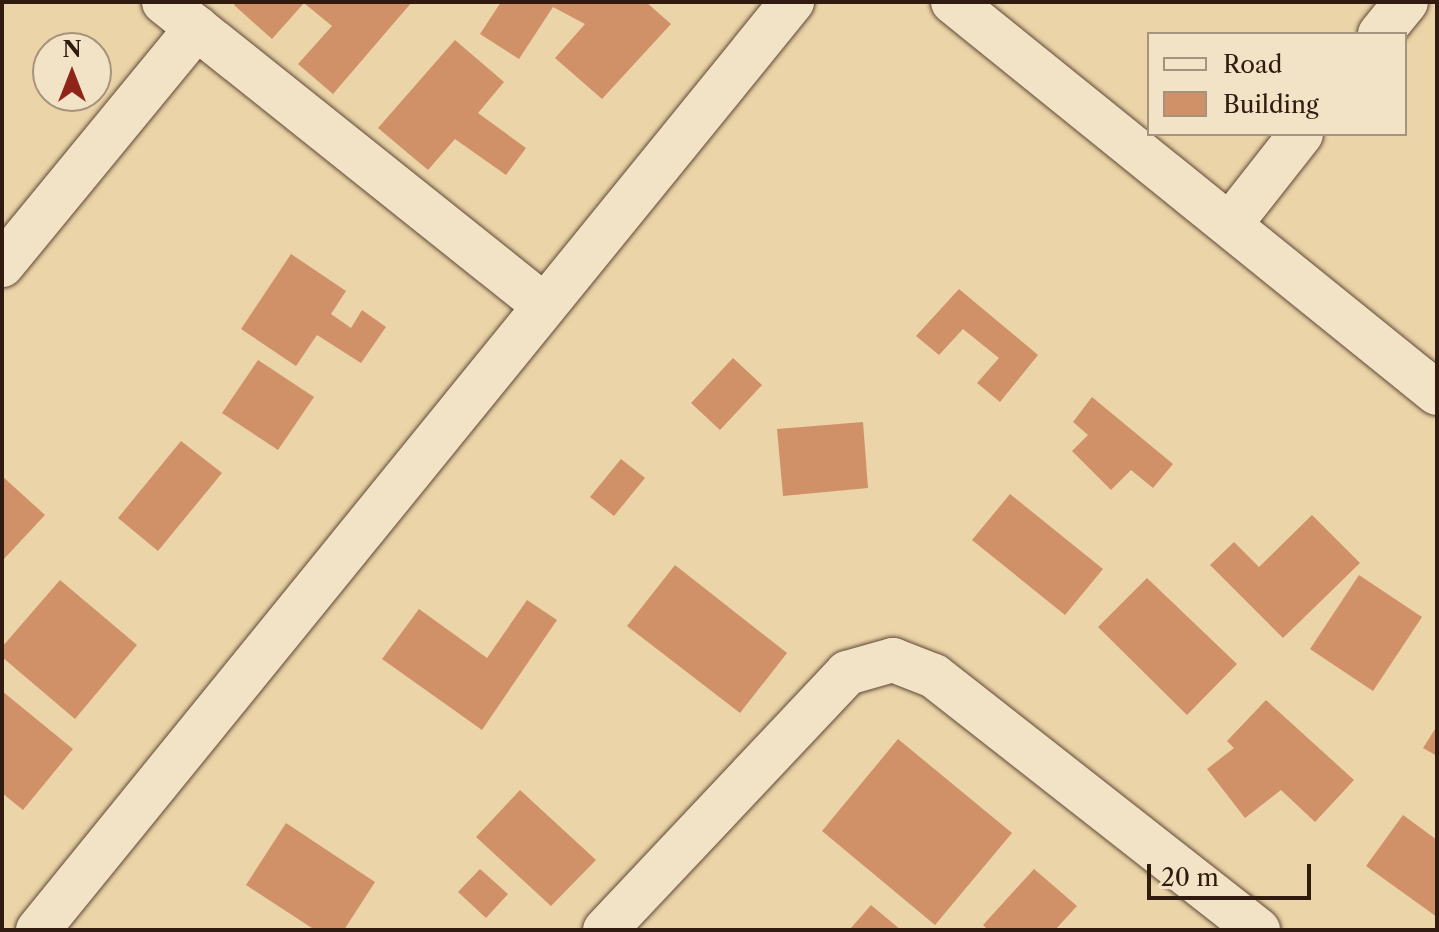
<!DOCTYPE html>
<html>
<head>
<meta charset="utf-8">
<style>
	body { margin:0 }
	#map { position:relative; width:1439px; height:932px; overflow:hidden; background:#ebd4a8; font-family:"Libre Caslon Text",serif }
	div>[style] { position:absolute }
	[style*='--x'] { left:calc(var(--x)*1px); top:calc(var(--y)*1px); width:calc(var(--w)*1px); rotate:calc(var(--a)*1deg) }
	.building>* { inset:0; background:#d09169 }
	.roads { filter:drop-shadow(0 0 2px #604936) drop-shadow(0 0 2px #604936) }
	.minor>* { height:44px; margin:-22px; padding:0 22px; transform-origin:22px; border-radius:22px; background:#f2e3c6 }
	span { translate:-50% -50%; white-space:nowrap; text-align:center; line-height:1.15; -webkit-text-stroke:6px #f2e3c6; paint-order:stroke }
	.frame { position:absolute; inset:0; border:4px solid #311b10; pointer-events:none }
	.legend { position:absolute; left:1147px; top:32px; width:260px; height:104px; box-sizing:border-box; background:#f2e3c6; border:2px solid #a5937d; margin:0; padding:10px 14px; list-style:none; font-size:24px; color:#311b10 }
	.legend li { display:flex; align-items:center; gap:16px; height:40px }
	.legend b { width:40px; border:2px solid #a5937d }
	.north { position:absolute; left:32px; top:32px; width:80px; height:80px; box-sizing:border-box; background:#f2e3c6; border:2px solid #a5937d; border-radius:50%; rotate:0deg; font-size:22px; font-weight:700; line-height:32px; text-align:center; color:#311b10 }
	.north::after { content:''; display:block; margin:auto; width:28px; height:36px; background:#8f2418; clip-path:polygon(50% 0,100% 100%,50% 72%,0 100%) }
	.scale { position:absolute; left:1147px; top:864px; width:164px; height:36px; box-sizing:border-box; border:4px solid #311b10; border-top:0; padding-left:10px; font-size:24px; line-height:28px; white-space:nowrap; color:#311b10; -webkit-text-stroke:6px #f2e3c6; paint-order:stroke }
</style>
</head>
<body>
<div id="map">
	<div class="building">
		<i style="clip-path:polygon(236px 2px,412px 2px,333px 94px,298px 64px,332px 26px,304px 3px,272px 39px,234px 5px)"></i>
		<i style="clip-path:polygon(501px 2px,646px 2px,671px 24px,602px 99px,555px 58px,585px 24px,553px 7px,519px 59px,480px 34px)"></i>
		<i style="clip-path:polygon(455px 40px,504px 82px,478px 113px,526px 148px,506px 175px,455px 139px,428px 170px,378px 128px)"></i>
		<i style="clip-path:polygon(291px 254px,346px 291px,331px 314px,351px 328px,362px 310px,386px 327px,361px 363px,317px 335px,296px 366px,241px 329px)"></i>
		<i style="clip-path:polygon(959px 289px,1038px 355px,1000px 402px,977px 383px,999px 358px,963px 329px,939px 355px,916px 336px)"></i>
		<i style="clip-path:polygon(733px 358px,762px 385px,720px 430px,691px 403px)"></i>
		<i style="clip-path:polygon(258px 360px,314px 397px,278px 450px,222px 413px)"></i>
		<i style="clip-path:polygon(1092px 397px,1173px 464px,1153px 488px,1131px 470px,1111px 490px,1072px 451px,1088px 435px,1073px 422px)"></i>
		<i style="clip-path:polygon(863px 422px,868px 488px,783px 496px,777px 429px)"></i>
		<i style="clip-path:polygon(181px 441px,222px 473px,158px 551px,118px 518px)"></i>
		<i style="clip-path:polygon(621px 459px,645px 478px,614px 516px,590px 497px)"></i>
		<i style="clip-path:polygon(2px 476px,45px 515px,2px 561px)"></i>
		<i style="clip-path:polygon(1010px 494px,1103px 569px,1065px 615px,972px 540px)"></i>
		<i style="clip-path:polygon(1312px 515px,1360px 563px,1283px 638px,1210px 565px,1234px 542px,1259px 567px)"></i>
		<i style="clip-path:polygon(675px 565px,787px 653px,740px 713px,627px 626px)"></i>
		<i style="clip-path:polygon(1359px 575px,1422px 617px,1373px 691px,1310px 649px)"></i>
		<i style="clip-path:polygon(1147px 578px,1237px 664px,1187px 715px,1098px 627px)"></i>
		<i style="clip-path:polygon(60px 580px,137px 645px,75px 719px,2px 657px,2px 647px)"></i>
		<i style="clip-path:polygon(527px 600px,557px 620px,482px 730px,382px 659px,419px 609px,487px 658px)"></i>
		<i style="clip-path:polygon(2px 691px,73px 749px,23px 810px,2px 793px)"></i>
		<i style="clip-path:polygon(1266px 700px,1354px 780px,1315px 822px,1281px 790px,1245px 818px,1207px 769px,1234px 748px,1227px 741px)"></i>
		<i style="clip-path:polygon(1437px 726px,1437px 756px,1423px 748px)"></i>
		<i style="clip-path:polygon(898px 739px,1012px 833px,935px 925px,822px 831px)"></i>
		<i style="clip-path:polygon(520px 790px,596px 860px,551px 906px,476px 837px)"></i>
		<i style="clip-path:polygon(1403px 815px,1437px 840px,1437px 917px,1366px 866px)"></i>
		<i style="clip-path:polygon(286px 823px,375px 882px,344px 930px,315px 930px,246px 885px)"></i>
		<i style="clip-path:polygon(480px 869px,508px 894px,486px 918px,458px 892px)"></i>
		<i style="clip-path:polygon(1034px 869px,1077px 906px,1055px 930px,988px 930px,983px 925px)"></i>
		<i style="clip-path:polygon(871px 905px,901px 930px,851px 928px)"></i>
	</div>
	<div class="roads">
		<div class="minor">
			<i style="--x:164;--y:2;--w:487;--a:38.6"></i>
			<i style="--x:953;--y:2;--w:622;--a:38.93"></i>
			<i style="--x:1380;--y:34;--w:41;--a:-50.9"></i>
			<i style="--x:1231;--y:223;--w:113;--a:-51.8"></i>
			<i style="--x:2;--y:265;--w:307;--a:-50.6"></i>
			<i style="--x:38;--y:930;--w:1196;--a:-50.91"></i>
			<i style="--x:605;--y:930;--w:353;--a:-46.7"></i>
			<i style="--x:847;--y:673;--w:48;--a:-15.8"></i>
			<i style="--x:893;--y:660;--w:44;--a:21.3"></i>
			<i style="--x:934;--y:676;--w:412;--a:38.1"></i>
		</div>
	</div>
	<div class="frame"></div>
	<ul class="legend">
	<li><b style="height:10px;background:#f2e3c6"></b>Road</li>
	<li><b style="height:22px;background:#d09169"></b>Building</li>
	</ul>
	<div class="north">N</div>
	<div class="scale">20 m</div>
</div>
</body>
</html>
